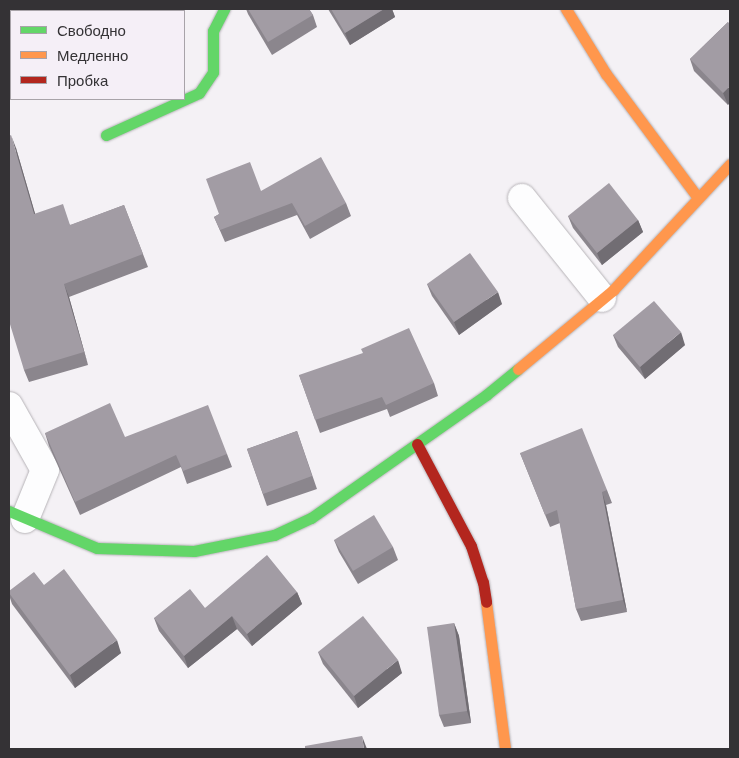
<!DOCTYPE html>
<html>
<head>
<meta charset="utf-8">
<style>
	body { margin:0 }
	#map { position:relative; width:739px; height:758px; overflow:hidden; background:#f4f1f5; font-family:Barlow,sans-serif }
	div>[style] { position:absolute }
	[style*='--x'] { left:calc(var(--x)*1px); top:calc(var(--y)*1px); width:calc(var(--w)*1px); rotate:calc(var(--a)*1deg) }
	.roads { filter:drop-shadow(0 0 1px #b7b4b8) drop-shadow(0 0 1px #b7b4b8) }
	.street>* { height:28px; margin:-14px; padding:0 14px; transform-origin:14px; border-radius:14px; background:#fdfdfe }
	.fast>* { height:11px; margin:-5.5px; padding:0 5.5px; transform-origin:5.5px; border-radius:5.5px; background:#63d668 }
	.slow>* { height:11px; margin:-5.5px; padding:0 5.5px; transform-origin:5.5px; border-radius:5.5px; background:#ff974d }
	.jam>* { height:11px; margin:-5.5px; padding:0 5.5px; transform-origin:5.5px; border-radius:5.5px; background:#b3261e }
	.wall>* { inset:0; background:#8b868d }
	.shaded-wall>* { inset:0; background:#716d73 }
	.building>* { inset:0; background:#a29ca4 }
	span { translate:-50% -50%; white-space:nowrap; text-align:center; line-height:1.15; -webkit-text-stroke:5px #f5eff7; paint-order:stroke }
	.frame { position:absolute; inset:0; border:10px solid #343235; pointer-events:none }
	.legend { position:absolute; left:10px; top:10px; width:175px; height:90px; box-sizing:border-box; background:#f5eff7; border:1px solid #a8a3a9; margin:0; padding:6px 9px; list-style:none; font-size:15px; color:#343235 }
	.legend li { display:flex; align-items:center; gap:10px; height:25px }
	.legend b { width:25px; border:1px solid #a8a3a9 }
</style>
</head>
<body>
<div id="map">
	<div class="roads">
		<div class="street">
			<i style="--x:522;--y:198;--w:128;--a:51.3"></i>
			<i style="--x:9;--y:406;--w:73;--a:60.6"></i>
			<i style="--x:45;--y:470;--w:53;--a:112.2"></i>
		</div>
		<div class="fast">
			<i style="--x:106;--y:135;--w:102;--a:-24.3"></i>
			<i style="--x:199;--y:93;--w:25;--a:-56"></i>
			<i style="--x:213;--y:72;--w:41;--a:-90"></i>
			<i style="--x:213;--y:31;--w:25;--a:-63"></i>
			<i style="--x:9;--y:511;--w:95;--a:22.8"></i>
			<i style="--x:97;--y:548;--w:97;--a:1.8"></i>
			<i style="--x:194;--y:551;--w:82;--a:-11.3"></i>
			<i style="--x:274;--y:535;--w:41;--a:-24.7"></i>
			<i style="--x:311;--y:518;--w:214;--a:-35.1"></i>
			<i style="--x:486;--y:395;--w:41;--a:-39.1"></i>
		</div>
		<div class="slow">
			<i style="--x:566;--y:9;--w:76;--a:58.4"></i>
			<i style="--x:606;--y:74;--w:154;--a:53.4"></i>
			<i style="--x:518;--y:369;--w:124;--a:-39.7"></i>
			<i style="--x:613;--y:290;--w:172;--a:-47.1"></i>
			<i style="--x:486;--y:602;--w:148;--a:82.6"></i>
		</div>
		<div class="jam">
			<i style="--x:417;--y:444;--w:115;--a:62.1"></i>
			<i style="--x:471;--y:546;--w:38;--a:72"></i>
			<i style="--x:483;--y:582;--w:20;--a:81"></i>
		</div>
	</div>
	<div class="wall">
		<i style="clip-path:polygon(21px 9px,73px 9px,74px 11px,22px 11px)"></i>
		<i style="clip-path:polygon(246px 9px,309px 9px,313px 15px,317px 27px,272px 55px,248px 14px)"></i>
		<i style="clip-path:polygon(328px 9px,392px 9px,395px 17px,350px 45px)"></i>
		<i style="clip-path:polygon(728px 22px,728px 105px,694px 71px,690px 59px)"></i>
		<i style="clip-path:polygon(16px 148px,35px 214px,71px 225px,124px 205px,148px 267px,69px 297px,88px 365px,29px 382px,24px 370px)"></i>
		<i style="clip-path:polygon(261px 191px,346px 203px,351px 216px,310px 239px,297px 215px,225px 242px,214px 217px)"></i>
		<i style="clip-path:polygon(568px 216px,638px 220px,643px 232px,602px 265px,573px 228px)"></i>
		<i style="clip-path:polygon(427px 284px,502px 304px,459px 335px,432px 296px)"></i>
		<i style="clip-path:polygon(613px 335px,685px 345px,645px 379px,618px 347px)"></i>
		<i style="clip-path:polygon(299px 375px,434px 383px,438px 396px,390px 417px,387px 409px,320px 433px)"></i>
		<i style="clip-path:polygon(297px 431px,317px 489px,267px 506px,247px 449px)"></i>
		<i style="clip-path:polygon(45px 433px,125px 437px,227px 454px,232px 467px,187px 484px,181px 467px,80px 515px,49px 446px)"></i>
		<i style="clip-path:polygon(520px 453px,607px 490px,612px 503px,606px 505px,627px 612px,581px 621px,576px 609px,560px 523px,550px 527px)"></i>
		<i style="clip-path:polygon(334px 540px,393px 547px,398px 560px,358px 584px,339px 552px)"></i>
		<i style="clip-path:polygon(44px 585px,121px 653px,75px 688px,12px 604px,9px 595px,9px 591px)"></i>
		<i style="clip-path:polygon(297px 592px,302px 604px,252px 646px,237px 629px,188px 668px,159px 631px,154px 618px,205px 608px)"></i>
		<i style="clip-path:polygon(454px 623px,459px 636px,471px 723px,444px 727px,439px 715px)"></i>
		<i style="clip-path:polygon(318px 652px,402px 673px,358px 708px,323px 664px)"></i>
	</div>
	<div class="shaded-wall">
		<i style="clip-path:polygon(384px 9px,392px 9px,395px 17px,350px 45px,345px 33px)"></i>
		<i style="clip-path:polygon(730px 86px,730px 103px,728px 105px,723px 93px)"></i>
		<i style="clip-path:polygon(11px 135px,16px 148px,39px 227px,34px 214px)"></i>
		<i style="clip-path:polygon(638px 220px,643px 232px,602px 265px,597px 253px)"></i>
		<i style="clip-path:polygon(64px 284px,69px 297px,88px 365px,84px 352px)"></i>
		<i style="clip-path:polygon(498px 292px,502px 304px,459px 335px,454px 322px)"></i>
		<i style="clip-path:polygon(681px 332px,685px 345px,645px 379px,640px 367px)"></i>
		<i style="clip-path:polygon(602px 492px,606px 505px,627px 612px,623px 600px)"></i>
		<i style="clip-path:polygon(297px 592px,302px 604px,252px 646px,247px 634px)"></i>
		<i style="clip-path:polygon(232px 616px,237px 629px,188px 668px,184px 656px)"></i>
		<i style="clip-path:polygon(454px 623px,459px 636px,471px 723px,467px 711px)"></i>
		<i style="clip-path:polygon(117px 640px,121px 653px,75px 688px,70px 675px)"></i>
		<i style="clip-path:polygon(398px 660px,402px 673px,358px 708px,354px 696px)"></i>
		<i style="clip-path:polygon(362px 736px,367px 749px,364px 749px)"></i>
	</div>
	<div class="building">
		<i style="clip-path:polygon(22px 9px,70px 9px,64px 11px,23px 11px)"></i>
		<i style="clip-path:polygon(248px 9px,309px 9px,313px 15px,268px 42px)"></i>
		<i style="clip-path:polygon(331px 9px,384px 9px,345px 33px)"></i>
		<i style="clip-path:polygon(728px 22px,730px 24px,730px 86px,723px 93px,690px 59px)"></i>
		<i style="clip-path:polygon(11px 135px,34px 214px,63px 204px,70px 225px,124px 205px,143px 254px,64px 284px,84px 352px,24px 370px,9px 321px,9px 136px)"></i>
		<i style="clip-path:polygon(321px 157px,346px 203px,305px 226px,292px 203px,220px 230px,214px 217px,219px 214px,206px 179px,250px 162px,261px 191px)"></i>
		<i style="clip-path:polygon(609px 183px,638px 220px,597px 253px,568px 216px)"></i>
		<i style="clip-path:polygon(470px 253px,498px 292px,454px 322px,427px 284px)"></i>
		<i style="clip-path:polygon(654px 301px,681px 332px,640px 367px,613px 335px)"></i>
		<i style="clip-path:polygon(409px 328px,434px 383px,386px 405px,382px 397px,315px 420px,299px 375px,363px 353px,361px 349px)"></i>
		<i style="clip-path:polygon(110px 403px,125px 437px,208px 405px,227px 454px,183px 471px,176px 455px,75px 502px,45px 433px)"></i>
		<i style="clip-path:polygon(582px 428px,607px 490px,602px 492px,623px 600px,576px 609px,557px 510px,545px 515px,520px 453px)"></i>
		<i style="clip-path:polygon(297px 431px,312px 476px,263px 494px,247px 449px)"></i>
		<i style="clip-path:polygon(374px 515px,393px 547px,353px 571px,334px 540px)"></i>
		<i style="clip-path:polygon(267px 555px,297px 592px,247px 634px,232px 616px,184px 656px,154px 618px,190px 589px,205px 608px)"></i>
		<i style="clip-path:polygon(64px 569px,117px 640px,70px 675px,9px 593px,9px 591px,34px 572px,44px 585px)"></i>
		<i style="clip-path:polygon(363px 616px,398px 660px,354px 696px,318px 652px)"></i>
		<i style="clip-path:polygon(454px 623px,467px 711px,439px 715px,427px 627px)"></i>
		<i style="clip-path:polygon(362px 736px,364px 749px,305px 749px,305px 746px)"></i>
	</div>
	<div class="frame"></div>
	<ul class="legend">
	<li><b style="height:6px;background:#63d668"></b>Свободно</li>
	<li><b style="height:6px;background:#ff974d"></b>Медленно</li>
	<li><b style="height:6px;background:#b3261e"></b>Пробка</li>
	</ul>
</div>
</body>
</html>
